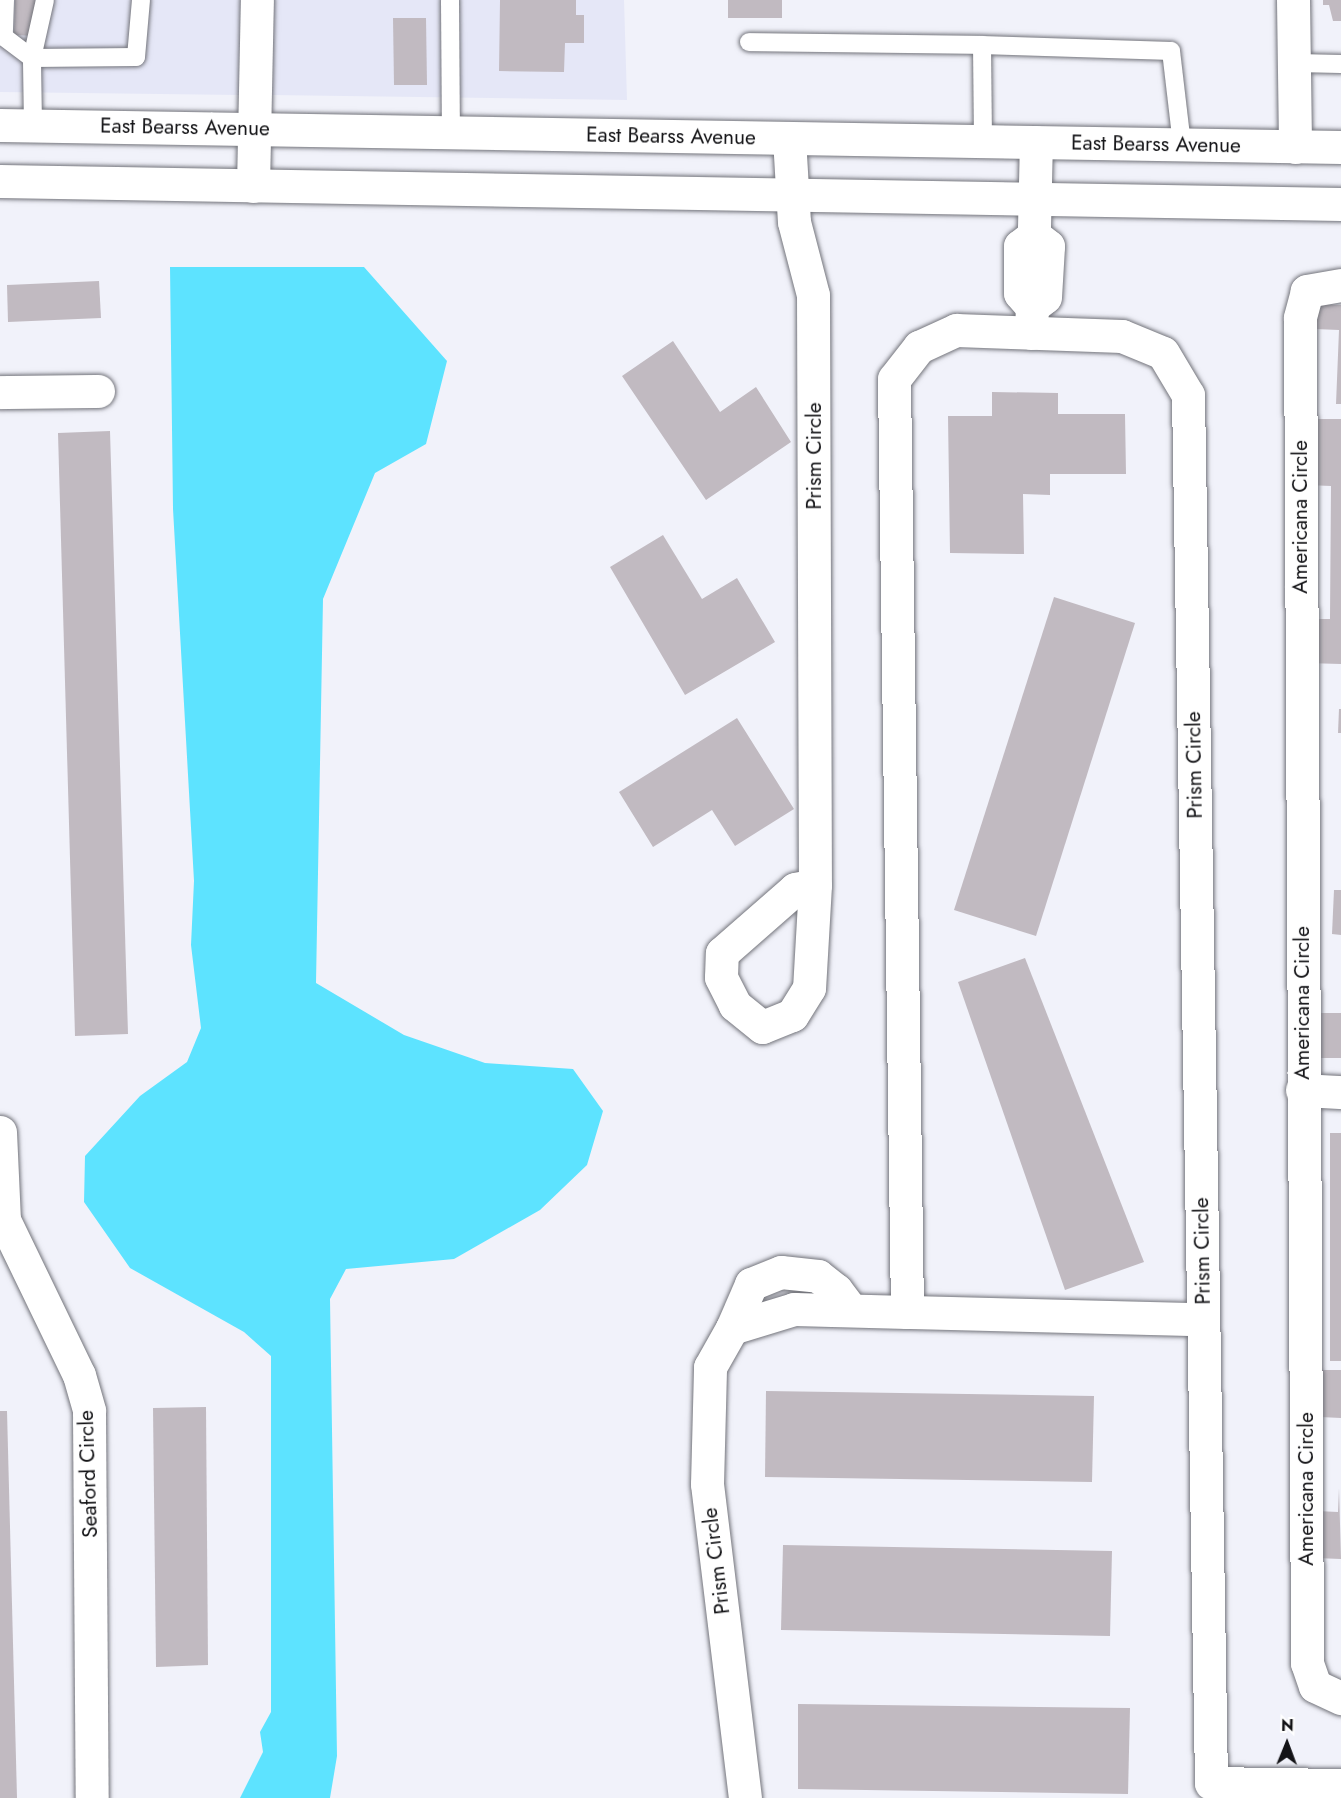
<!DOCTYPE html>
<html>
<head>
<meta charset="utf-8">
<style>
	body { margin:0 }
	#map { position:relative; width:1341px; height:1798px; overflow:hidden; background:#f1f2fa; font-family:Jost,sans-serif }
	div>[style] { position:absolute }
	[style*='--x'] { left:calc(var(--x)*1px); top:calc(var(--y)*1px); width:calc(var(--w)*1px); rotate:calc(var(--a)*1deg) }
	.built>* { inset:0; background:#e5e7f7 }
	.water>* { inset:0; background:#5de3ff }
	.building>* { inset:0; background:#c1bac1 }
	.roads { filter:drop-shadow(0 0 2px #73747b) drop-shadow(0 0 2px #73747b) }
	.service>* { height:18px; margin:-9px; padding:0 9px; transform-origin:9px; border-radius:9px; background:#fff }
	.minor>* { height:33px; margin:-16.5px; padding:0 16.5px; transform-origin:16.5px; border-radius:16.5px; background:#fff }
	.tertiary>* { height:33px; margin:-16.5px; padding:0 16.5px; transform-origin:16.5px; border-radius:16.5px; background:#fff }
	.secondary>* { height:33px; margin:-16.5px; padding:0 16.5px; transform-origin:16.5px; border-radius:16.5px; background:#fff }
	span { translate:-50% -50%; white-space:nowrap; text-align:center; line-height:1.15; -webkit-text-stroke:6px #fff; paint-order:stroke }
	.street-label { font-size:21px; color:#131316 }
	.north { position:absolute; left:1257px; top:1714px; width:60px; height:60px; -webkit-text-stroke:4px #fff; paint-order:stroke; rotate:1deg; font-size:16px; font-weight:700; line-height:24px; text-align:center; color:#131316 }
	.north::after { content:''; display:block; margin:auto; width:21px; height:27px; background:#131316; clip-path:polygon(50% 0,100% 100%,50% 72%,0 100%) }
</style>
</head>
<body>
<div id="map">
	<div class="built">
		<i style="clip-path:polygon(0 0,242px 0,240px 95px,0 92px)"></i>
		<i style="clip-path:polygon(273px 0,624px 0,627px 100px,272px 95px)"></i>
	</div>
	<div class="water">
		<i style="clip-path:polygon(170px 267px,364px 267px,447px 361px,426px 444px,375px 473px,323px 599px,316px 983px,404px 1035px,485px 1063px,573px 1069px,603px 1111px,587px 1165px,540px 1210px,454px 1259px,346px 1269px,330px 1299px,337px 1756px,330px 1798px,240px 1798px,263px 1752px,260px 1732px,271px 1712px,271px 1356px,244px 1332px,130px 1268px,84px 1202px,85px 1156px,140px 1096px,187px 1062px,201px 1028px,191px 945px,194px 881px,173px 509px)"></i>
	</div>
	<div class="building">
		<i style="clip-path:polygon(15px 0,35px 0,34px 36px,14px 35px)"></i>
		<i style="clip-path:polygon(500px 0,576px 0,576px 15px,584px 15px,584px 43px,565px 43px,564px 72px,499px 71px)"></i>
		<i style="clip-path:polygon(728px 0,782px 0,782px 18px,728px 18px)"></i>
		<i style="clip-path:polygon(1323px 0,1341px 0,1341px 21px,1333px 21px,1329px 5px,1323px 5px)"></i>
		<i style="clip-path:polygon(393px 18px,426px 18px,427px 85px,394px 85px)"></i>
		<i style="clip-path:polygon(99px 281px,101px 318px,8px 322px,7px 285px)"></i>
		<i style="clip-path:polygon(1316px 304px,1341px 305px,1341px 404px,1336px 404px,1339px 330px,1315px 329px)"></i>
		<i style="clip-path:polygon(673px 341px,720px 412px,756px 387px,791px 442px,706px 500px,622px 376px)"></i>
		<i style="clip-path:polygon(992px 392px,1058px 393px,1058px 414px,1125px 414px,1126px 474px,1050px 474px,1050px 495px,1023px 494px,1024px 554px,950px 553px,948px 416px,992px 416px)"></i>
		<i style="clip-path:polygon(1308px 419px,1341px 419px,1341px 664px,1306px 663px,1306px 619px,1330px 619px,1331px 486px,1307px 485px)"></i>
		<i style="clip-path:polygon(110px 431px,128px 1034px,75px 1036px,58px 433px)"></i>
		<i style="clip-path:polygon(663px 535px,702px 599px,737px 578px,775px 642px,685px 695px,610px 567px)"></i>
		<i style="clip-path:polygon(1054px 597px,1135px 623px,1036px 936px,954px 910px)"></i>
		<i style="clip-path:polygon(1339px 709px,1341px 709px,1341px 733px,1338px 733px)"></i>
		<i style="clip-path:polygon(737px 718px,794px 809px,735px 846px,712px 810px,653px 847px,619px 792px)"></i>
		<i style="clip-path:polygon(1334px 890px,1341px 890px,1341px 935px,1332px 934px)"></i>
		<i style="clip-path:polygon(1025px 958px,1144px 1262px,1065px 1290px,958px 982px)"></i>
		<i style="clip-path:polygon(1319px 1013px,1341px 1013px,1341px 1058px,1318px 1058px)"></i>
		<i style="clip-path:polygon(1330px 1133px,1341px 1133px,1341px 1361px,1330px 1361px)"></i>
		<i style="clip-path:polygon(1321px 1370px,1341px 1370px,1341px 1418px,1320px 1417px)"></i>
		<i style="clip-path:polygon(766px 1391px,1094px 1396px,1092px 1482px,765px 1477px)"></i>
		<i style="clip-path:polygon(206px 1407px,208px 1665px,156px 1667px,153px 1408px)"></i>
		<i style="clip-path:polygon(0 1411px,7px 1411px,17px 1798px,0 1798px)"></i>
		<i style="clip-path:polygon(1339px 1488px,1341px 1559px,1316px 1558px,1317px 1511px,1338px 1512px)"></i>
		<i style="clip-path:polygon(783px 1545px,1112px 1551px,1110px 1636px,781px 1630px)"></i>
		<i style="clip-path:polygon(798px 1704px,1130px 1708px,1128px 1794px,798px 1789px)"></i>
	</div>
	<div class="roads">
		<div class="service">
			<i style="--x:5;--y:0;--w:37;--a:92"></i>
			<i style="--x:4;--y:37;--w:35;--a:37"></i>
			<i style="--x:32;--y:58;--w:59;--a:-77.4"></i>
			<i style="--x:450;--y:0;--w:132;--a:89.6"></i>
			<i style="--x:749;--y:42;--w:233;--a:0.7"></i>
			<i style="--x:1296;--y:63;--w:45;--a:1.3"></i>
			<i style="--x:33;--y:125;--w:67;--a:-90.9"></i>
			<i style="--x:32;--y:58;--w:104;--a:-0.6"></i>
			<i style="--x:136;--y:57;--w:57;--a:-85"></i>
			<i style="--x:983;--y:141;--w:96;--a:-90.6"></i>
			<i style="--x:982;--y:45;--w:189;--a:1.8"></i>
			<i style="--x:1171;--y:51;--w:95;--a:83.3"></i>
		</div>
		<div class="minor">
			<i style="--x:1293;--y:0;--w:147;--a:89.2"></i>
			<i style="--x:789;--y:138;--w:84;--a:86.6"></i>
			<i style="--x:794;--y:222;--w:75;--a:75.4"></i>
			<i style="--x:813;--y:295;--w:590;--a:89.81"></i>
			<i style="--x:815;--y:885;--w:103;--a:93.3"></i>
			<i style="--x:809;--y:988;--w:32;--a:122"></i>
			<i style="--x:792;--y:1015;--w:32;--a:158"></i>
			<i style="--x:762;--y:1027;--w:35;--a:-141"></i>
			<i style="--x:735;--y:1005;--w:31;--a:-117"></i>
			<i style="--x:721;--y:977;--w:24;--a:-88"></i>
			<i style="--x:722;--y:953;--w:97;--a:-41.2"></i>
			<i style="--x:795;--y:889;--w:20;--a:-11"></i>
			<i style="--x:1034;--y:227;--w:85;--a:-88.7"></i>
			<i style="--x:1341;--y:285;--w:35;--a:170"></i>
			<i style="--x:1307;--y:291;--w:28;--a:105"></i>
			<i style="--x:1300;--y:318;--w:1345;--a:89.7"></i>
			<i style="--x:1307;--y:1663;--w:24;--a:71"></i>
			<i style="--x:1315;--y:1686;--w:29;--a:25"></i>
			<i style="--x:1032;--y:307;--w:16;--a:-38"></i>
			<i style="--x:1045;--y:297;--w:51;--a:-86.6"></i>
			<i style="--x:1048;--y:246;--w:18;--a:-142"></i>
			<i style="--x:1031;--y:333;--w:26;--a:-88"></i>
			<i style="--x:1032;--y:307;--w:18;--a:-131"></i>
			<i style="--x:1020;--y:293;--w:47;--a:-90"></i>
			<i style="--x:1020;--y:246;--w:18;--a:-38"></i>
			<i style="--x:0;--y:392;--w:98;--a:-0.6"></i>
			<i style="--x:1302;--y:1090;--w:39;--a:3"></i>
			<i style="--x:0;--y:1132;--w:88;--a:87.4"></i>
			<i style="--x:4;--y:1220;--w:172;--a:64.2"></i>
			<i style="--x:79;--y:1375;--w:37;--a:74"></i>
			<i style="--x:89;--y:1411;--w:387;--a:89.6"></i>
			<i style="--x:907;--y:1312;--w:296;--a:1.4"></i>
			<i style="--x:732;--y:1328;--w:48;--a:-66.6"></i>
			<i style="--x:751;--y:1284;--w:32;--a:-22"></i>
			<i style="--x:781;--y:1272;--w:37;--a:6"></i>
			<i style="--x:818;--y:1276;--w:23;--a:38"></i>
			<i style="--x:836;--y:1290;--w:25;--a:53"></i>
			<i style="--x:745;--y:1798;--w:316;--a:-96.9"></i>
			<i style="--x:707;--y:1484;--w:117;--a:-88.5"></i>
			<i style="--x:710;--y:1367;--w:45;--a:-60.6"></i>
			<i style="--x:732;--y:1328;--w:65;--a:-17"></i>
			<i style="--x:794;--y:1309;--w:113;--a:1.5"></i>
			<i style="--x:907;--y:1312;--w:933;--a:-90.8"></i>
			<i style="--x:894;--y:379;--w:41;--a:-52"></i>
			<i style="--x:919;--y:347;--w:41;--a:-24.7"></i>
			<i style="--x:956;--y:330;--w:166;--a:2.1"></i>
			<i style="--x:1122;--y:336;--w:44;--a:22.5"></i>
			<i style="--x:1163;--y:353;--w:49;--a:59.2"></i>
			<i style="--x:1188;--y:395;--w:1388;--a:89.05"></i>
			<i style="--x:1211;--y:1783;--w:130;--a:0.9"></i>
		</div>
		<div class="tertiary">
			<i style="--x:253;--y:186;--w:186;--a:-88.8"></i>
		</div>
		<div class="secondary">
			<i style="--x:0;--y:125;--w:1341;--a:0.94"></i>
			<i style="--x:0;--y:181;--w:1341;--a:0.98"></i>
		</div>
	</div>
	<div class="street-label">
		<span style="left:185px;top:127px;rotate:1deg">East Bearss Avenue</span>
		<span style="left:671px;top:136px;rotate:1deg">East Bearss Avenue</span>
		<span style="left:1156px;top:144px;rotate:1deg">East Bearss Avenue</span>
		<span style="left:814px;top:456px;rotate:-90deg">Prism Circle</span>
		<span style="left:1300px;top:517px;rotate:-90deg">Americana Circle</span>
		<span style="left:1194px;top:765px;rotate:-91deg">Prism Circle</span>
		<span style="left:1302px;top:1003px;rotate:-90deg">Americana Circle</span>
		<span style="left:1202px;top:1251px;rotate:-91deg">Prism Circle</span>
		<span style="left:88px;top:1474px;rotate:-92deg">Seaford Circle</span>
		<span style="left:1306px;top:1489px;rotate:-90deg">Americana Circle</span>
		<span style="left:716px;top:1561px;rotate:-97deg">Prism Circle</span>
	</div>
	<div class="north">N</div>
</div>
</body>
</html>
